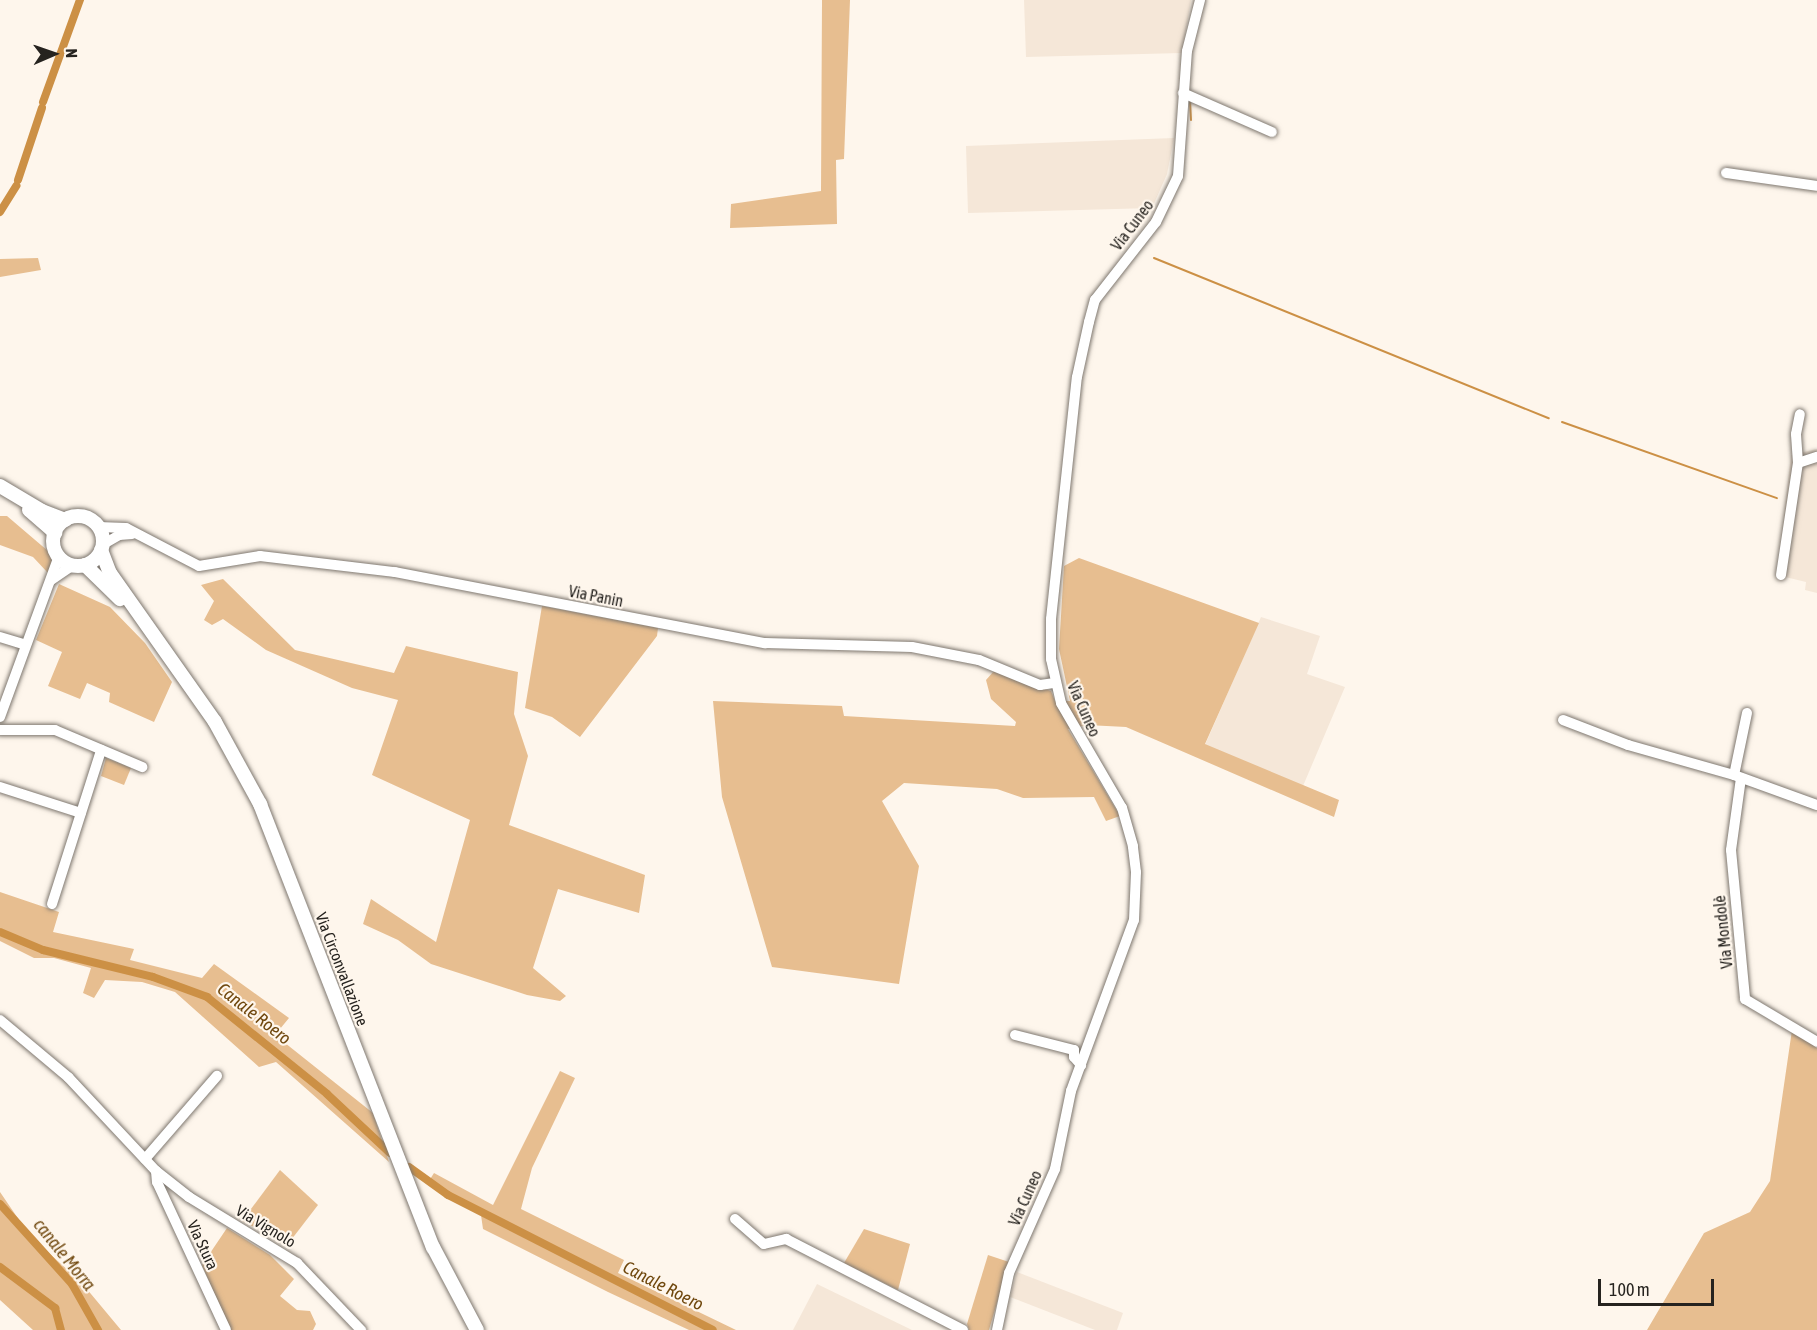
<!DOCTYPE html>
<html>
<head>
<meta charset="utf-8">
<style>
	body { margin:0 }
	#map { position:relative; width:1817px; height:1330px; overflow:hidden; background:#fef6ec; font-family:"Asap Condensed",sans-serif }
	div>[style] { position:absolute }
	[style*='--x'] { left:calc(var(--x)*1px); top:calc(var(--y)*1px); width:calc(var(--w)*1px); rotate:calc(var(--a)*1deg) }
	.built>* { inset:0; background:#f5e7d8 }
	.green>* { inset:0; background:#e7be90 }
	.stream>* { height:2px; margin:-1px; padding:0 1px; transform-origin:1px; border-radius:1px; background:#cc9045 }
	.canal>* { height:8px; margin:-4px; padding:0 4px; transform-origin:4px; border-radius:4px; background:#cc9045 }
	.roads { filter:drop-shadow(0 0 2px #7e776f) drop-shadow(0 0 2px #7e776f) }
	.minor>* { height:10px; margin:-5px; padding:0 5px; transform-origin:5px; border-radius:5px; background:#fff }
	.major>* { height:14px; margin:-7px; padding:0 7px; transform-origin:7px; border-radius:7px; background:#fff }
	.major>.ring { margin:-7px; padding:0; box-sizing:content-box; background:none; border:14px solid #fff; border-radius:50% }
	span { translate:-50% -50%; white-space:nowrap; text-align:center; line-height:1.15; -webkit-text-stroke:4.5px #fef6ec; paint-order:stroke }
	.street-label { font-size:16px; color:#26231f }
	.water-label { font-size:18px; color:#70480e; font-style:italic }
	.north { position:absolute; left:24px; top:24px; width:60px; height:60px; -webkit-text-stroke:4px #fef6ec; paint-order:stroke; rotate:88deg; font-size:16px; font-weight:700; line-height:24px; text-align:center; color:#26231f }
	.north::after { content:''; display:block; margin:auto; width:21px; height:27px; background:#26231f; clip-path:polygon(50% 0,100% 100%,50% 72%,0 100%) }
	.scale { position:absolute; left:1598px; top:1279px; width:116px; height:27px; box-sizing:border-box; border:3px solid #26231f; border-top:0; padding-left:8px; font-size:18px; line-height:21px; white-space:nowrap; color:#26231f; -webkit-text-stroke:4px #fef6ec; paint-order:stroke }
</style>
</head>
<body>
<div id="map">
	<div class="built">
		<i style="clip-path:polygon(1024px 0,1191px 0,1182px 53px,1026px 57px)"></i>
		<i style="clip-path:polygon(1174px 138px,1167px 174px,1152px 208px,968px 213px,966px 146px)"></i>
		<i style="clip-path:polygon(1817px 449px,1817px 593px,1805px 590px,1806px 582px,1777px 575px,1791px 455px)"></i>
		<i style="clip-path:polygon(1261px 617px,1320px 636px,1307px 674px,1345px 687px,1303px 786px,1205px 745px)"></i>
		<i style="clip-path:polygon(1017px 1272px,1123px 1313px,1117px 1330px,1095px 1330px,1010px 1297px)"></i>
		<i style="clip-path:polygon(817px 1284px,912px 1330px,793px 1330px)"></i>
	</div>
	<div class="green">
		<i style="clip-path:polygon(822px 0,850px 0,844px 159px,836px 160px,837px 224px,730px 228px,731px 204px,821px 191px)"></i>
		<i style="clip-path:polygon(38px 258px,41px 270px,0 277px,0 259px)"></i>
		<i style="clip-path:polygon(0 516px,7px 516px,48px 551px,52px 561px,48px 573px,33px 557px,0 545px)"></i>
		<i style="clip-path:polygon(1079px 558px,1259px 623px,1205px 744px,1339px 800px,1334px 817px,1126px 727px,1087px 725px,1068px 729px,1120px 816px,1106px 821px,1094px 797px,1023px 798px,997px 789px,904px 783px,882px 801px,919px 866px,899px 984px,772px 967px,722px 797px,713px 701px,842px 706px,844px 716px,1015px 726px,1016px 722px,991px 699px,986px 680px,994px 671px,1051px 691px,1055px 701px,1070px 701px,1059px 649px,1064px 566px)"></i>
		<i style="clip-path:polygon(223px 579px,295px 650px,394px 673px,406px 646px,518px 672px,514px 714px,528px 756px,509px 825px,645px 875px,639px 913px,558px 889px,533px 968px,566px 996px,560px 1001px,527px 995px,431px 964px,398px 940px,363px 924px,371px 899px,436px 942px,470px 820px,372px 775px,398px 700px,352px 688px,266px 650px,223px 619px,212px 625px,204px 620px,214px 601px,201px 585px)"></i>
		<i style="clip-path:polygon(59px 584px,110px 607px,145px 643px,172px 682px,154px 722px,109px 702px,110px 693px,87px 683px,80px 699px,48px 686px,62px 652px,36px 640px)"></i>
		<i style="clip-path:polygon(542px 606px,658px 628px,657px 636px,580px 737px,552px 717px,525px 708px)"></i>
		<i style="clip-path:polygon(106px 758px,131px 768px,124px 785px,101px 776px)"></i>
		<i style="clip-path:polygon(0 892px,59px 912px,53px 932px,134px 949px,130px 960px,202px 978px,214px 964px,289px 1018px,275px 1035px,373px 1113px,389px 1162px,276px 1062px,259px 1067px,175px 992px,142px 982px,105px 980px,94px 998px,83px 993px,91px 968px,54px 958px,34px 958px,0 941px)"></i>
		<i style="clip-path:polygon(1792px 1030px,1817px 1048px,1817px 1330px,1647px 1330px,1704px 1233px,1750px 1212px,1770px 1181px)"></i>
		<i style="clip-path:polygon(560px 1071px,575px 1078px,532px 1168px,521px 1209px,624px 1260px,618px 1273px,736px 1330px,689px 1330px,608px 1292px,483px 1229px,481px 1215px,427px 1184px,434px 1173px,493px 1205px)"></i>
		<i style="clip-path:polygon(280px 1170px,318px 1205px,288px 1244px,242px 1221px)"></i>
		<i style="clip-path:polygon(0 1192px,30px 1236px,81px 1282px,121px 1330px,33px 1330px,0 1300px)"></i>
		<i style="clip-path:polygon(227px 1228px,270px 1255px,294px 1279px,280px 1296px,297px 1310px,310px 1311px,316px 1324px,313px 1330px,230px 1330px,202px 1265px)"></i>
		<i style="clip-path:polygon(864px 1229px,910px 1244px,898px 1290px,844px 1263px)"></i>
		<i style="clip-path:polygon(988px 1255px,1009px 1262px,989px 1330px,969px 1330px,967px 1324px)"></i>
	</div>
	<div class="stream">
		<i style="--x:1190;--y:101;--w:19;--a:87"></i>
		<i style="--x:1154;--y:258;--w:426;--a:22.1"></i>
		<i style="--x:1562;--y:422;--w:228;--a:19.5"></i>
	</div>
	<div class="canal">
		<i style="--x:43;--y:102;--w:109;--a:-70.1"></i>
		<i style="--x:18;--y:180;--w:76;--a:-71.6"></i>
		<i style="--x:0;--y:212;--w:31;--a:-58"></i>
		<i style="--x:0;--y:932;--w:47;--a:22.7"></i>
		<i style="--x:43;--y:950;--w:113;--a:13.8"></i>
		<i style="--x:153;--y:977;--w:58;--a:20.3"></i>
		<i style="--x:207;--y:997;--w:154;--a:38.9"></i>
		<i style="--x:327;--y:1094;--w:86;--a:43.1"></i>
		<i style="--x:409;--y:1167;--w:48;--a:35.7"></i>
		<i style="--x:448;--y:1195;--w:297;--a:27"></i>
		<i style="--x:0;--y:1204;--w:108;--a:48"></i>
		<i style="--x:72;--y:1284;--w:53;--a:60.5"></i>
		<i style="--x:0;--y:1267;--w:69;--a:36.7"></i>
		<i style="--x:55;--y:1308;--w:23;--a:75"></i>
	</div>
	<div class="roads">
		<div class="minor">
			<i style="--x:1183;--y:93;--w:97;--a:23.7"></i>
			<i style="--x:1726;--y:173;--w:92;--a:8.1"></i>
			<i style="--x:1798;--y:463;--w:20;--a:-18"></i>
			<i style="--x:98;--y:527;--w:28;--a:2"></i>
			<i style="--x:126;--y:528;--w:82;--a:27.5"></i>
			<i style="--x:199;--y:566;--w:62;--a:-9.3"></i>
			<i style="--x:260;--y:556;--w:136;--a:6.8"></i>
			<i style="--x:395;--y:572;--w:377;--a:10.9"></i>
			<i style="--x:765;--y:643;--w:147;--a:1.6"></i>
			<i style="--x:912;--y:647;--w:68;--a:11"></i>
			<i style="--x:979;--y:660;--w:66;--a:22.3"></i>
			<i style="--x:1040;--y:685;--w:15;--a:-8"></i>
			<i style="--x:102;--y:545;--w:20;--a:-30"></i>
			<i style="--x:119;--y:535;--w:13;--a:-4"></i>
			<i style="--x:1781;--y:575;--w:113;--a:-81.4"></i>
			<i style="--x:1798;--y:463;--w:29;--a:-94"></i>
			<i style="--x:1796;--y:434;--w:20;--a:-79"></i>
			<i style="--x:51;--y:580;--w:27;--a:-34"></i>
			<i style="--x:0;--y:637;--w:27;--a:17"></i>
			<i style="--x:1747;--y:713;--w:63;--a:101.8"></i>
			<i style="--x:1734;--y:775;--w:88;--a:19.9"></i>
			<i style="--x:0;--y:717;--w:171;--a:-69.9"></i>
			<i style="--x:1563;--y:720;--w:70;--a:21"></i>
			<i style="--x:1628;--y:745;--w:110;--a:15.8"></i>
			<i style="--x:0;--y:730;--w:55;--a:0"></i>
			<i style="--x:55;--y:730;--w:95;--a:23"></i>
			<i style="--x:1741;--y:778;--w:73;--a:97.9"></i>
			<i style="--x:1731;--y:850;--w:150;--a:84.6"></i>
			<i style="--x:1745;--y:999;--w:84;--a:30.8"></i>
			<i style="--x:0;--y:787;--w:85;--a:17.8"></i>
			<i style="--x:52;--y:904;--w:162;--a:-72.3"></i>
			<i style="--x:0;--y:1020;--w:89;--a:40"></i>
			<i style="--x:68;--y:1077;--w:129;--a:46.9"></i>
			<i style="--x:156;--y:1171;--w:42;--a:38.2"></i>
			<i style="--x:189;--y:1197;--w:127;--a:31.4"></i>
			<i style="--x:297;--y:1263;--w:93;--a:46.3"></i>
			<i style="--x:1015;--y:1035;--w:61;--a:14.3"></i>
			<i style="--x:1074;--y:1050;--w:7;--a:90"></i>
			<i style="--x:1074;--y:1057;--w:11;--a:49"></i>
			<i style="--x:145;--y:1159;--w:110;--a:-49.1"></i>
			<i style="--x:156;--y:1171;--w:11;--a:85"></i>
			<i style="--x:157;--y:1182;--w:163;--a:65"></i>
			<i style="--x:735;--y:1219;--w:38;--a:41"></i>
			<i style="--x:764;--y:1244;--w:23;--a:-13"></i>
			<i style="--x:786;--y:1239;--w:199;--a:27.2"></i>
			<i style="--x:997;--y:1330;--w:58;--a:-78.1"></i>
			<i style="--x:1009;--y:1273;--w:114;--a:-66.1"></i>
			<i style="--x:1055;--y:1169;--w:80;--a:-78.4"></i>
			<i style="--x:1071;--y:1091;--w:182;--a:-69.8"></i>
			<i style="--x:1134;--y:920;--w:48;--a:-87.6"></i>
			<i style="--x:1136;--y:872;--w:26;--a:-97"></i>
			<i style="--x:1133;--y:846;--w:40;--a:-106"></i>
			<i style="--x:1122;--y:808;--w:121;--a:-120.2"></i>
			<i style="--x:1061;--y:703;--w:45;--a:-102.8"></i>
			<i style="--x:1051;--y:659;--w:40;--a:-90"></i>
			<i style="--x:1051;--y:619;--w:243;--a:-83.9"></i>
			<i style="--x:1077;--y:377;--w:56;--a:-77.7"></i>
			<i style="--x:1089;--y:322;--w:23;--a:-75"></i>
			<i style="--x:1095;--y:300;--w:99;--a:-52"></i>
			<i style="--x:1156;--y:222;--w:51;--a:-64.4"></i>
			<i style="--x:1178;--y:176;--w:125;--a:-85.9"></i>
			<i style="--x:1187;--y:51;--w:53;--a:-75.7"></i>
		</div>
		<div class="major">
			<i style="--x:0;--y:486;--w:49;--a:30.8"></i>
			<i style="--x:42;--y:511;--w:25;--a:21"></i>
			<i style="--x:29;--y:510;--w:35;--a:41"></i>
			<i class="ring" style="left:53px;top:516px;width:36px;height:36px"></i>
			<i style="--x:101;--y:550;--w:25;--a:69"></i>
			<i style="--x:110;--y:573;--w:182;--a:54.8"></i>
			<i style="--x:215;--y:722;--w:94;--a:61.2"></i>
			<i style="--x:260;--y:804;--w:476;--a:68.7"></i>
			<i style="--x:433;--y:1247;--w:94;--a:62.1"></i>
			<i style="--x:85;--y:565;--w:49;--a:44.2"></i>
		</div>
	</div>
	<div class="street-label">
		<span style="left:1132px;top:225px;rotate:-53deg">Via Cuneo</span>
		<span style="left:596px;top:596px;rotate:11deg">Via Panin</span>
		<span style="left:1084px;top:709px;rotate:66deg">Via Cuneo</span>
		<span style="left:1723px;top:932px;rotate:-96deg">Via Mondolè</span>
		<span style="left:342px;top:969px;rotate:69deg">Via Circonvallazione</span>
		<span style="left:1025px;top:1198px;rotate:-66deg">Via Cuneo</span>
		<span style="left:266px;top:1226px;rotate:31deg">Via Vignolo</span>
		<span style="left:203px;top:1245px;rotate:65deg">Via Stura</span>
	</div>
	<div class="water-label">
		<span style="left:254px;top:1014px;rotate:38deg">Canale Roero</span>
		<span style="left:64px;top:1255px;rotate:51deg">canale Morra</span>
		<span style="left:663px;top:1286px;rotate:27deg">Canale Roero</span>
	</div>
	<div class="north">N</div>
	<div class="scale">100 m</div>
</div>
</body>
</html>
